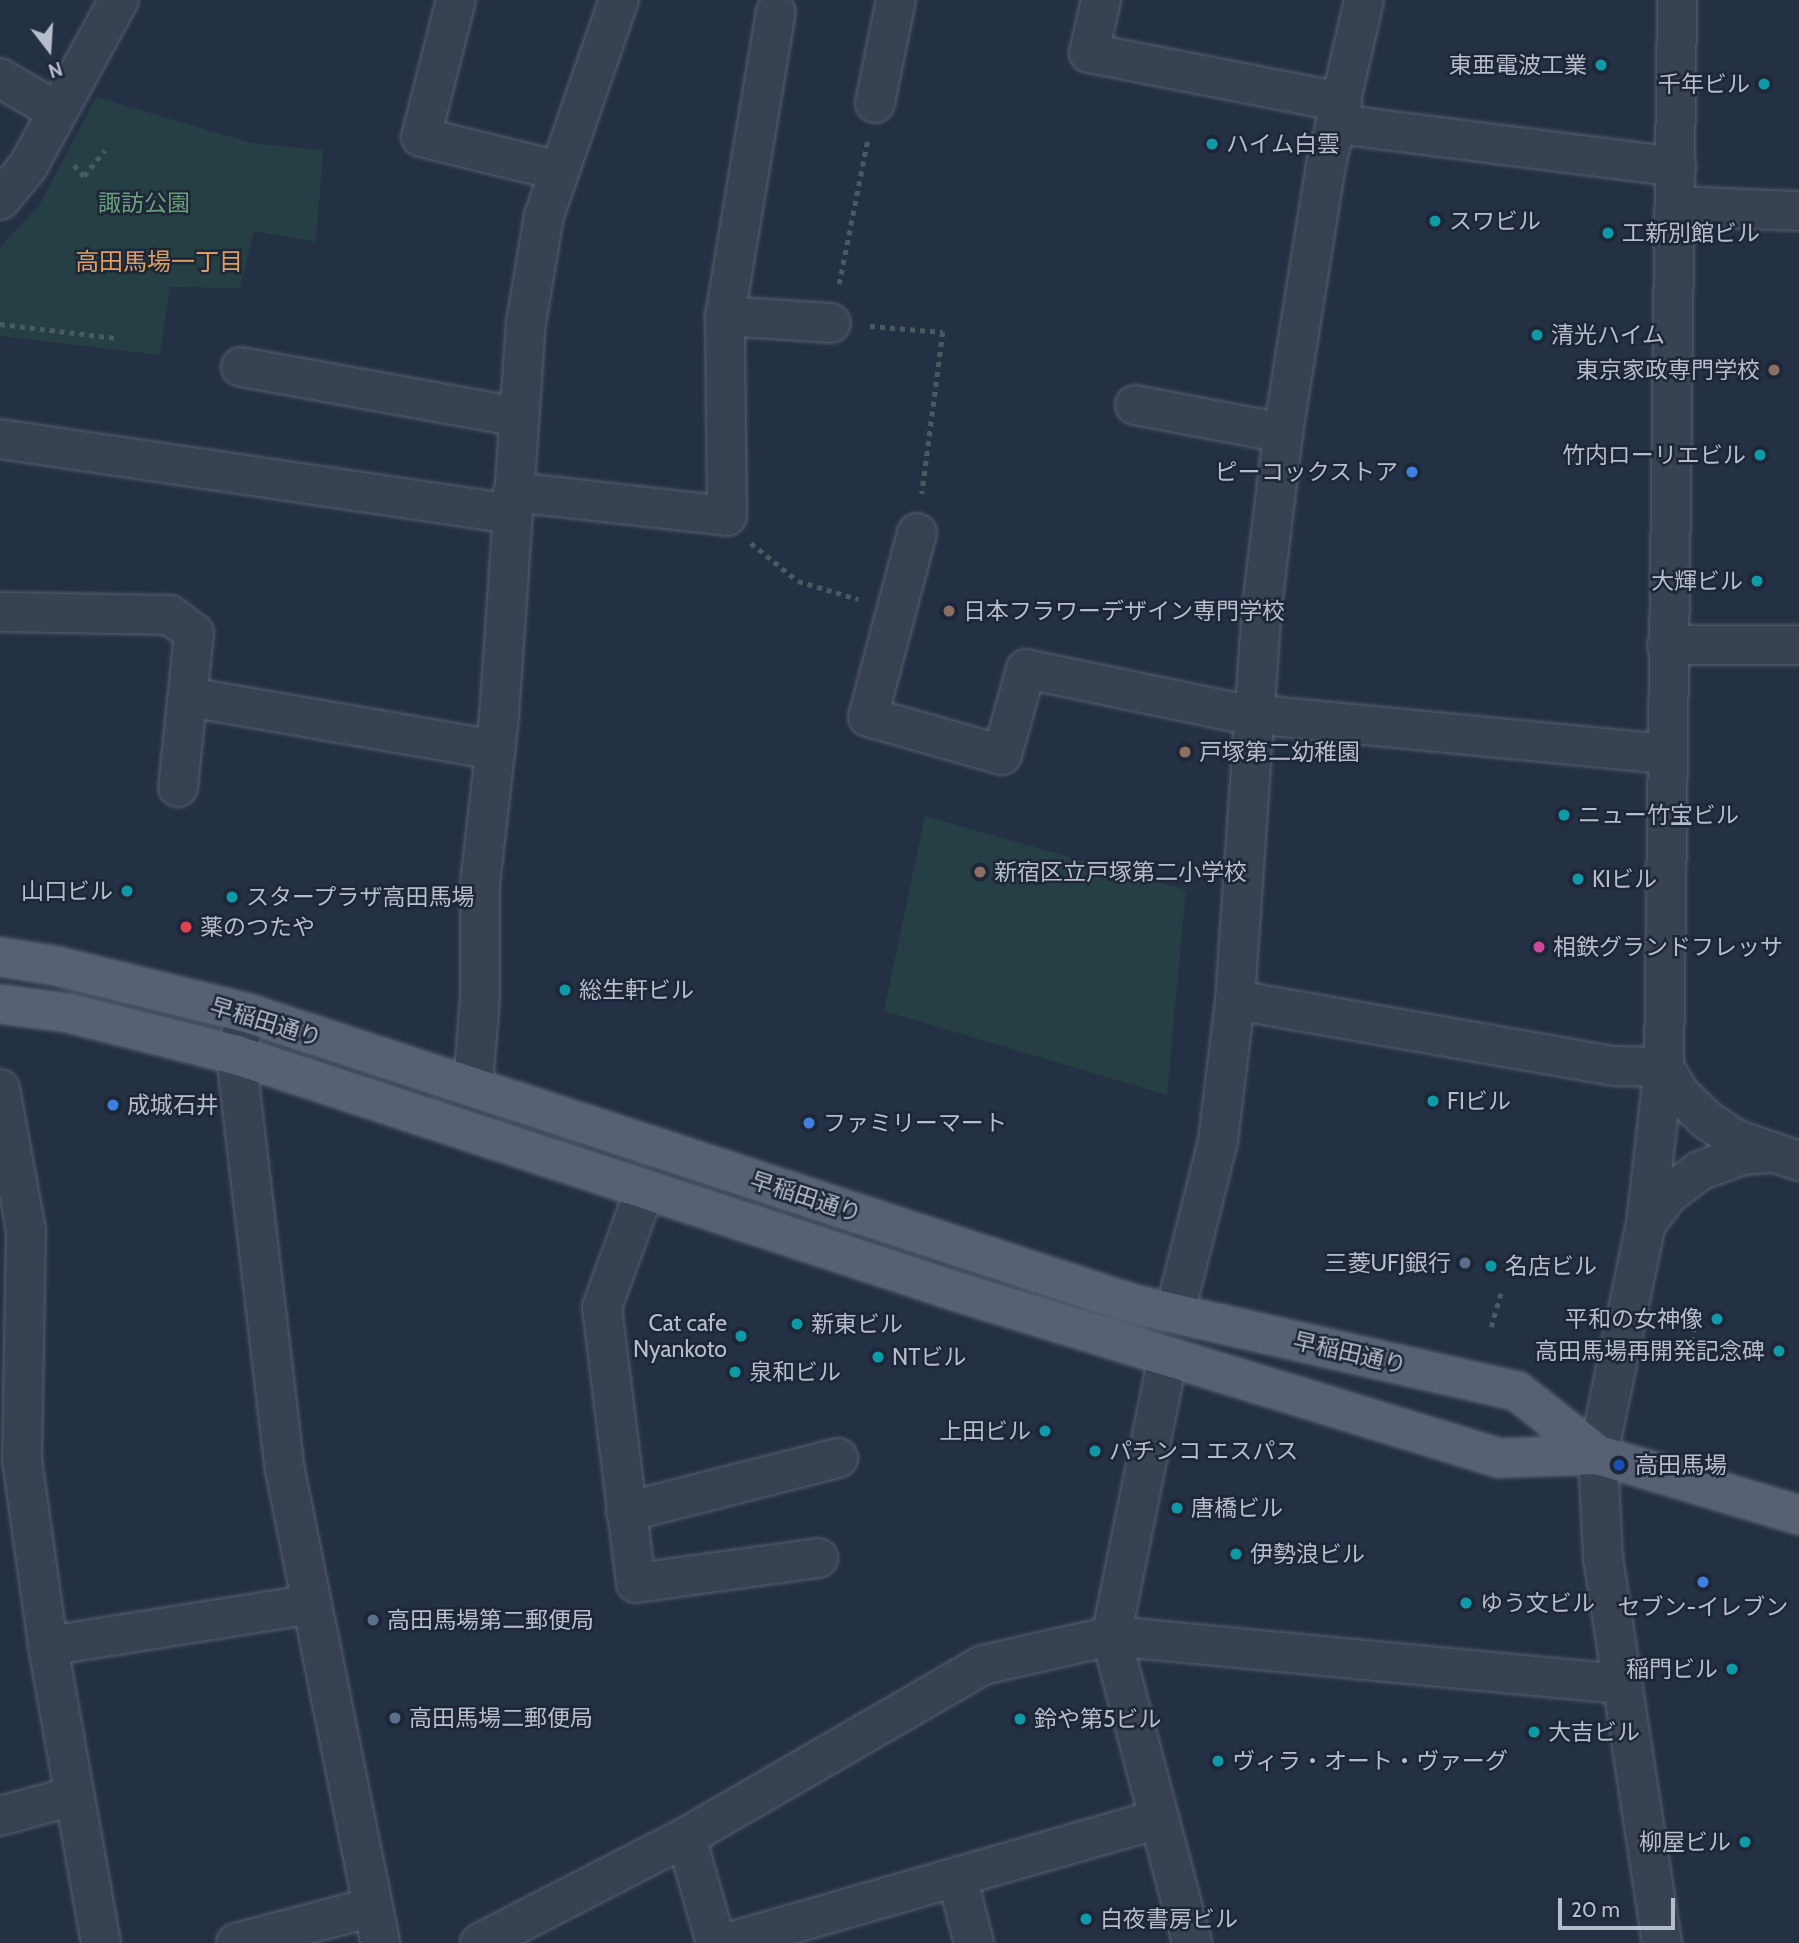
<!DOCTYPE html>
<html>
<head>
<meta charset="utf-8">
<style>
	body { margin:0 }
	#map { position:relative; width:1799px; height:1943px; overflow:hidden; background:#243043; font-family:Cabin,"Noto Sans JP",sans-serif }
	div>[style] { position:absolute }
	[style*='--x'] { left:calc(var(--x)*1px); top:calc(var(--y)*1px); width:calc(var(--w)*1px); rotate:calc(var(--a)*1deg) }
	.green>* { inset:0; background:#263f44 }
	.path>* { height:4.5px; margin-top:-2.25px; transform-origin:0; background:repeating-linear-gradient(90deg,#455c61 0 5px,transparent 0 10px) }
	.roads { filter:drop-shadow(0 0 2px #576070) drop-shadow(0 0 2px #576070) }
	.minor>* { height:38px; margin:-19px; padding:0 19px; transform-origin:19px; border-radius:19px; background:#394253 }
	.major>* { height:38px; margin:-19px; padding:0 19px; transform-origin:19px; border-radius:19px; background:#576173 }
	.dots>* { width:19px; height:19px; translate:-50% -50%; box-sizing:border-box; border:4px solid #1d2738; border-radius:50% }
	span { translate:-50% -50%; white-space:nowrap; text-align:center; line-height:1.15; -webkit-text-stroke:5px #1d2738; paint-order:stroke }
	.poi-label { font-size:23px; color:#b6bdcd }
	.right { translate:-100% -50%; text-align:right }
	.left { translate:0 -50%; text-align:left }
	.park-label { font-size:23px; color:#6b9f7a }
	.street-label { font-size:23px; color:#b6bdcd }
	.neighbourhood-label { font-size:24px; color:#de9e5f }
	.north { position:absolute; left:14px; top:14px; width:70px; height:70px; -webkit-text-stroke:5px #1d2738; paint-order:stroke; rotate:163deg; font-size:19px; font-weight:700; line-height:28px; text-align:center; color:#b6bdcd }
	.north::after { content:''; display:block; margin:auto; width:24px; height:32px; background:#b6bdcd; clip-path:polygon(50% 0,100% 100%,50% 72%,0 100%) }
	.scale { position:absolute; left:1558px; top:1898px; width:117px; height:32px; box-sizing:border-box; border:4px solid #b6bdcd; border-top:0; padding-left:9px; font-size:21px; line-height:24px; white-space:nowrap; color:#b6bdcd; -webkit-text-stroke:5px #1d2738; paint-order:stroke }
</style>
</head>
<body>
<div id="map">
	<div class="green">
		<i style="clip-path:polygon(96px 97px,252px 143px,323px 150px,316px 242px,254px 231px,240px 288px,170px 287px,160px 355px,0 336px,0 247px,39px 206px)"></i>
		<i style="clip-path:polygon(925px 816px,1186px 890px,1167px 1095px,884px 1011px)"></i>
	</div>
	<div class="path">
		<i style="--x:74;--y:165;--w:15;--a:48"></i>
		<i style="--x:84;--y:176;--w:33;--a:-51"></i>
		<i style="--x:839;--y:284;--w:149;--a:-78.8"></i>
		<i style="--x:0;--y:324;--w:117;--a:6.9"></i>
		<i style="--x:870;--y:326;--w:73;--a:4.7"></i>
		<i style="--x:943;--y:332;--w:163;--a:97.4"></i>
		<i style="--x:751;--y:543;--w:60;--a:39"></i>
		<i style="--x:798;--y:581;--w:63;--a:16.7"></i>
		<i style="--x:1491;--y:1327;--w:36;--a:-74"></i>
		<i style="--x:1686;--y:1361;--w:51;--a:-76.5"></i>
	</div>
	<div class="roads">
		<div class="minor">
			<i style="--x:456;--y:0;--w:141;--a:104.3"></i>
			<i style="--x:421;--y:137;--w:142;--a:13.8"></i>
			<i style="--x:1101;--y:0;--w:54;--a:102.8"></i>
			<i style="--x:1089;--y:53;--w:258;--a:11"></i>
			<i style="--x:0;--y:78;--w:65;--a:30.5"></i>
			<i style="--x:875;--y:103;--w:105;--a:-78.5"></i>
			<i style="--x:1337;--y:124;--w:342;--a:7.2"></i>
			<i style="--x:0;--y:200;--w:44;--a:-50.5"></i>
			<i style="--x:28;--y:166;--w:189;--a:-61.3"></i>
			<i style="--x:1675;--y:206;--w:124;--a:2.3"></i>
			<i style="--x:725;--y:316;--w:308;--a:-80.5"></i>
			<i style="--x:241;--y:367;--w:281;--a:10.2"></i>
			<i style="--x:1135;--y:405;--w:151;--a:10.7"></i>
			<i style="--x:0;--y:439;--w:517;--a:8.33"></i>
			<i style="--x:513;--y:492;--w:215;--a:6.4"></i>
			<i style="--x:727;--y:516;--w:200;--a:-90.6"></i>
			<i style="--x:725;--y:316;--w:106;--a:3.8"></i>
			<i style="--x:917;--y:533;--w:190;--a:104.9"></i>
			<i style="--x:868;--y:717;--w:139;--a:15.8"></i>
			<i style="--x:1002;--y:755;--w:89;--a:-74.4"></i>
			<i style="--x:1026;--y:669;--w:217;--a:11.7"></i>
			<i style="--x:1239;--y:713;--w:430;--a:5.5"></i>
			<i style="--x:0;--y:612;--w:170;--a:1"></i>
			<i style="--x:170;--y:615;--w:30;--a:37"></i>
			<i style="--x:194;--y:633;--w:155;--a:95.9"></i>
			<i style="--x:1667;--y:645;--w:132;--a:0"></i>
			<i style="--x:188;--y:697;--w:312;--a:9.8"></i>
			<i style="--x:1235;--y:1000;--w:386;--a:9.9"></i>
			<i style="--x:1615;--y:1066;--w:49;--a:1.2"></i>
			<i style="--x:247;--y:1013;--w:43;--a:104.7"></i>
			<i style="--x:236;--y:1055;--w:418;--a:83.3"></i>
			<i style="--x:285;--y:1470;--w:482;--a:78.6"></i>
			<i style="--x:1664;--y:1067;--w:33;--a:59"></i>
			<i style="--x:1681;--y:1095;--w:36;--a:44"></i>
			<i style="--x:1707;--y:1120;--w:34;--a:34"></i>
			<i style="--x:1735;--y:1139;--w:68;--a:19"></i>
			<i style="--x:473;--y:1086;--w:89;--a:-85.5"></i>
			<i style="--x:480;--y:997;--w:113;--a:-90"></i>
			<i style="--x:480;--y:884;--w:168;--a:-83.5"></i>
			<i style="--x:499;--y:717;--w:395;--a:-86.1"></i>
			<i style="--x:526;--y:323;--w:109;--a:-80.5"></i>
			<i style="--x:544;--y:216;--w:229;--a:-70.9"></i>
			<i style="--x:0;--y:1089;--w:143;--a:79.6"></i>
			<i style="--x:26;--y:1230;--w:230;--a:91"></i>
			<i style="--x:22;--y:1460;--w:188;--a:82"></i>
			<i style="--x:48;--y:1646;--w:302;--a:79.9"></i>
			<i style="--x:645;--y:1190;--w:125;--a:110.2"></i>
			<i style="--x:602;--y:1307;--w:278;--a:83"></i>
			<i style="--x:636;--y:1583;--w:184;--a:-7.8"></i>
			<i style="--x:1646;--y:1224;--w:38;--a:-53"></i>
			<i style="--x:1669;--y:1194;--w:38;--a:-37"></i>
			<i style="--x:1699;--y:1171;--w:47;--a:-20"></i>
			<i style="--x:1743;--y:1155;--w:27;--a:-4"></i>
			<i style="--x:1175;--y:1312;--w:176;--a:-75.9"></i>
			<i style="--x:1218;--y:1141;--w:142;--a:-83.1"></i>
			<i style="--x:1235;--y:1000;--w:394;--a:-86.1"></i>
			<i style="--x:1262;--y:607;--w:175;--a:-83.1"></i>
			<i style="--x:1283;--y:433;--w:271;--a:-80.9"></i>
			<i style="--x:1326;--y:165;--w:169;--a:-77"></i>
			<i style="--x:1168;--y:1357;--w:285;--a:101.5"></i>
			<i style="--x:1111;--y:1636;--w:318;--a:75.2"></i>
			<i style="--x:626;--y:1512;--w:219;--a:-14.3"></i>
			<i style="--x:48;--y:1646;--w:267;--a:-9"></i>
			<i style="--x:0;--y:1816;--w:77;--a:-15.1"></i>
			<i style="--x:686;--y:1837;--w:110;--a:74.2"></i>
			<i style="--x:957;--y:1877;--w:68;--a:75.6"></i>
			<i style="--x:236;--y:1943;--w:141;--a:-14.8"></i>
			<i style="--x:480;--y:1943;--w:232;--a:-27.2"></i>
			<i style="--x:686;--y:1837;--w:343;--a:-30.1"></i>
			<i style="--x:983;--y:1665;--w:131;--a:-12.8"></i>
			<i style="--x:1111;--y:1636;--w:511;--a:5.39"></i>
			<i style="--x:726;--y:1943;--w:449;--a:-16"></i>
			<i style="--x:1662;--y:1943;--w:389;--a:-98.7"></i>
			<i style="--x:1603;--y:1559;--w:104;--a:-92.8"></i>
			<i style="--x:1598;--y:1455;--w:236;--a:-78.3"></i>
			<i style="--x:1646;--y:1224;--w:158;--a:-83.5"></i>
			<i style="--x:1664;--y:1067;--w:1067;--a:-89.3"></i>
		</div>
		<div class="major">
			<i style="--x:0;--y:957;--w:57;--a:9.1"></i>
			<i style="--x:56;--y:966;--w:197;--a:13.8"></i>
			<i style="--x:247;--y:1013;--w:933;--a:18.18"></i>
			<i style="--x:1133;--y:1304;--w:394;--a:12.8"></i>
			<i style="--x:1517;--y:1391;--w:103;--a:38.3"></i>
			<i style="--x:0;--y:1004;--w:69;--a:7.5"></i>
			<i style="--x:68;--y:1013;--w:173;--a:14"></i>
			<i style="--x:236;--y:1055;--w:766;--a:18.17"></i>
			<i style="--x:964;--y:1294;--w:560;--a:17.04"></i>
			<i style="--x:1499;--y:1458;--w:99;--a:-1.7"></i>
			<i style="--x:1598;--y:1455;--w:210;--a:16.6"></i>
		</div>
	</div>
	<div class="dots">
		<i style="left:1601px;top:65px;background:#0f9aa8"></i>
		<i style="left:1764px;top:84px;background:#0f9aa8"></i>
		<i style="left:1212px;top:144px;background:#0f9aa8"></i>
		<i style="left:1435px;top:221px;background:#0f9aa8"></i>
		<i style="left:1608px;top:233px;background:#0f9aa8"></i>
		<i style="left:1537px;top:335px;background:#0f9aa8"></i>
		<i style="left:1774px;top:370px;background:#8d6e63"></i>
		<i style="left:1760px;top:455px;background:#0f9aa8"></i>
		<i style="left:1412px;top:472px;background:#3f7fe0"></i>
		<i style="left:1757px;top:581px;background:#0f9aa8"></i>
		<i style="left:949px;top:611px;background:#8d6e63"></i>
		<i style="left:1185px;top:752px;background:#8d6e63"></i>
		<i style="left:1564px;top:815px;background:#0f9aa8"></i>
		<i style="left:980px;top:872px;background:#8d6e63"></i>
		<i style="left:1578px;top:879px;background:#0f9aa8"></i>
		<i style="left:127px;top:891px;background:#0f9aa8"></i>
		<i style="left:232px;top:897px;background:#0f9aa8"></i>
		<i style="left:186px;top:927px;background:#e0444e"></i>
		<i style="left:1539px;top:947px;background:#d1479c"></i>
		<i style="left:565px;top:990px;background:#0f9aa8"></i>
		<i style="left:1433px;top:1101px;background:#0f9aa8"></i>
		<i style="left:113px;top:1105px;background:#3f7fe0"></i>
		<i style="left:809px;top:1123px;background:#3f7fe0"></i>
		<i style="left:1465px;top:1263px;background:#5c6f8a"></i>
		<i style="left:1491px;top:1266px;background:#0f9aa8"></i>
		<i style="left:1717px;top:1319px;background:#0f9aa8"></i>
		<i style="left:797px;top:1324px;background:#0f9aa8"></i>
		<i style="left:741px;top:1336px;background:#0f9aa8"></i>
		<i style="left:1779px;top:1351px;background:#0f9aa8"></i>
		<i style="left:878px;top:1357px;background:#0f9aa8"></i>
		<i style="left:735px;top:1372px;background:#0f9aa8"></i>
		<i style="left:1045px;top:1431px;background:#0f9aa8"></i>
		<i style="left:1095px;top:1451px;background:#0f9aa8"></i>
		<i style="left:1619px;top:1465px;background:#1a4fb4"></i>
		<i style="left:1177px;top:1508px;background:#0f9aa8"></i>
		<i style="left:1236px;top:1554px;background:#0f9aa8"></i>
		<i style="left:1703px;top:1582px;background:#3f7fe0"></i>
		<i style="left:1466px;top:1603px;background:#0f9aa8"></i>
		<i style="left:373px;top:1620px;background:#5c6f8a"></i>
		<i style="left:1732px;top:1669px;background:#0f9aa8"></i>
		<i style="left:395px;top:1718px;background:#5c6f8a"></i>
		<i style="left:1020px;top:1719px;background:#0f9aa8"></i>
		<i style="left:1534px;top:1732px;background:#0f9aa8"></i>
		<i style="left:1218px;top:1761px;background:#0f9aa8"></i>
		<i style="left:1745px;top:1842px;background:#0f9aa8"></i>
		<i style="left:1086px;top:1919px;background:#0f9aa8"></i>
	</div>
	<div class="poi-label">
		<span class="right" style="left:1587px;top:65px">東亜電波工業</span>
		<span class="right" style="left:1750px;top:84px">千年ビル</span>
		<span class="left" style="left:1226px;top:144px">ハイム白雲</span>
		<span class="left" style="left:1449px;top:221px">スワビル</span>
		<span class="left" style="left:1622px;top:233px">工新別館ビル</span>
		<span class="left" style="left:1551px;top:335px">清光ハイム</span>
		<span class="right" style="left:1760px;top:370px">東京家政専門学校</span>
		<span class="right" style="left:1746px;top:455px">竹内ローリエビル</span>
		<span class="right" style="left:1398px;top:472px">ピーコックストア</span>
		<span class="right" style="left:1743px;top:581px">大輝ビル</span>
		<span class="left" style="left:963px;top:611px">日本フラワーデザイン専門学校</span>
		<span class="left" style="left:1199px;top:752px">戸塚第二幼稚園</span>
		<span class="left" style="left:1578px;top:815px">ニュー竹宝ビル</span>
		<span class="left" style="left:994px;top:872px">新宿区立戸塚第二小学校</span>
		<span class="left" style="left:1592px;top:879px">KIビル</span>
		<span class="right" style="left:113px;top:891px">山口ビル</span>
		<span class="left" style="left:246px;top:897px">スタープラザ高田馬場</span>
		<span class="left" style="left:200px;top:927px">薬のつたや</span>
		<span class="left" style="left:1553px;top:947px">相鉄グランドフレッサ</span>
		<span class="left" style="left:579px;top:990px">総生軒ビル</span>
		<span class="left" style="left:1447px;top:1101px">FIビル</span>
		<span class="left" style="left:127px;top:1105px">成城石井</span>
		<span class="left" style="left:823px;top:1123px">ファミリーマート</span>
		<span class="right" style="left:1451px;top:1263px">三菱UFJ銀行</span>
		<span class="left" style="left:1505px;top:1266px">名店ビル</span>
		<span class="right" style="left:1703px;top:1319px">平和の女神像</span>
		<span class="right" style="left:727px;top:1336px">Cat cafe<br>Nyankoto</span>
		<span class="left" style="left:811px;top:1324px">新東ビル</span>
		<span class="right" style="left:1765px;top:1351px">高田馬場再開発記念碑</span>
		<span class="left" style="left:892px;top:1357px">NTビル</span>
		<span class="left" style="left:749px;top:1372px">泉和ビル</span>
		<span class="right" style="left:1031px;top:1431px">上田ビル</span>
		<span class="left" style="left:1109px;top:1451px">パチンコ エスパス</span>
		<span class="left" style="left:1635px;top:1465px">高田馬場</span>
		<span class="left" style="left:1191px;top:1508px">唐橋ビル</span>
		<span class="left" style="left:1250px;top:1554px">伊勢浪ビル</span>
		<span class="left" style="left:1480px;top:1603px">ゆう文ビル</span>
		<span style="left:1703px;top:1607px">セブン-イレブン</span>
		<span class="left" style="left:387px;top:1620px">高田馬場第二郵便局</span>
		<span class="right" style="left:1718px;top:1669px">稲門ビル</span>
		<span class="left" style="left:409px;top:1718px">高田馬場二郵便局</span>
		<span class="left" style="left:1034px;top:1719px">鈴や第5ビル</span>
		<span class="left" style="left:1548px;top:1732px">大吉ビル</span>
		<span class="left" style="left:1232px;top:1761px">ヴィラ・オート・ヴァーグ</span>
		<span class="right" style="left:1731px;top:1842px">柳屋ビル</span>
		<span class="left" style="left:1100px;top:1919px">白夜書房ビル</span>
	</div>
	<div class="park-label">
		<span style="left:144px;top:203px">諏訪公園</span>
	</div>
	<div class="street-label">
		<span style="left:266px;top:1022px;rotate:17deg">早稲田通り</span>
		<span style="left:806px;top:1197px;rotate:18deg">早稲田通り</span>
		<span style="left:1350px;top:1353px;rotate:13deg">早稲田通り</span>
	</div>
	<div class="neighbourhood-label">
		<span style="left:159px;top:262px">高田馬場一丁目</span>
	</div>
	<div class="north">N</div>
	<div class="scale">20 m</div>
</div>
</body>
</html>
